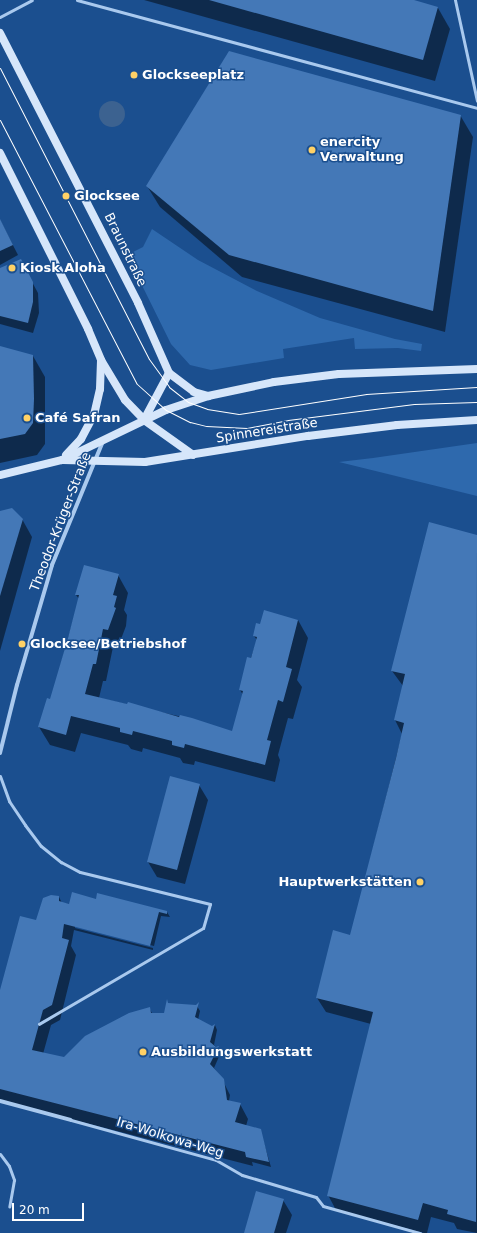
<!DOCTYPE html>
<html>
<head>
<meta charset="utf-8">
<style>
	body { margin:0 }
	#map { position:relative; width:477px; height:1233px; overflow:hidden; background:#1b4f8f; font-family:"DejaVu Sans",sans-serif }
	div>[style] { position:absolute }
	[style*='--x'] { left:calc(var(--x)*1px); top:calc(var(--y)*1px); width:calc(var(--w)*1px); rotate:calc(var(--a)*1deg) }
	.green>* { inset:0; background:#2e69ad }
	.water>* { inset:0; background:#3c6290 }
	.round { border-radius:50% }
	.shadow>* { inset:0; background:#0007 }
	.building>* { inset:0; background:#4478b7 }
	.lane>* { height:3px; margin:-1.5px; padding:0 1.5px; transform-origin:1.5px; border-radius:1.5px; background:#a9c9ee }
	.street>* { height:4px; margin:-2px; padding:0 2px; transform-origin:2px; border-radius:2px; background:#a9c9ee }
	.secondary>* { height:8px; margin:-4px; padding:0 4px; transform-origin:4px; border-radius:4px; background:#d6e6fa }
	.tram>* { height:1px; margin:-0.5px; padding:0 0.5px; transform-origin:0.5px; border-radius:0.5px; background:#fff }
	.dots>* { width:11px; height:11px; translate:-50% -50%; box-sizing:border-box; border:2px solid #1b4f8f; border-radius:50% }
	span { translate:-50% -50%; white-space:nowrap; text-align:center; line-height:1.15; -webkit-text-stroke:3px #1b4f8f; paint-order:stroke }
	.poi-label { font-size:13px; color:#fff; font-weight:700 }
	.left { translate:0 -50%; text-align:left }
	.right { translate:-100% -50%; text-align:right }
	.street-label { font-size:13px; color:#fff }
	.scale { position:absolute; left:12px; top:1203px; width:72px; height:18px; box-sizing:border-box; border:2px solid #fff; border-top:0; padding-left:5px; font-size:12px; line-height:14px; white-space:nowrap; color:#fff; -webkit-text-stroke:3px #1b4f8f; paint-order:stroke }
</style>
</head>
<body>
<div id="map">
	<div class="green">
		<i style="clip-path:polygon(152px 229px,198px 260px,257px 291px,320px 318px,395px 339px,422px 344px,421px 351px,398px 348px,355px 349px,354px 338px,283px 349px,284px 358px,211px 370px,190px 365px,171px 344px,127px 255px,143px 247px)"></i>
		<i style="clip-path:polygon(477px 443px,477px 496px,339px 462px,373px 458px)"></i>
	</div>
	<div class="water">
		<i class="round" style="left:99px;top:101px;width:26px;height:26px"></i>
	</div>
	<div class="shadow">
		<i style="clip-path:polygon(144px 0,410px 0,438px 8px,450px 29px,435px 81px)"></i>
		<i style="clip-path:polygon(460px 115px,473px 137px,445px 332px,242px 277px,160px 207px,147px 186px)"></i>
		<i style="clip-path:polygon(0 220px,18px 255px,0 265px)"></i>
		<i style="clip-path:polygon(0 269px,26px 271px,38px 293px,39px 313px,33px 333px,0 324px)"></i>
		<i style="clip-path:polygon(0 347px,33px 356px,45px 377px,45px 444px,37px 455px,0 463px)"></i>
		<i style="clip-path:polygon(0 512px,22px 519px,32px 537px,0 651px)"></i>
		<i style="clip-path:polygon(430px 524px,477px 536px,477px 1233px,457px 1229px,454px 1223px,431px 1217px,427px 1233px,424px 1233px,336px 1210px,328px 1195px,371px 1024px,326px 1012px,317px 998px,351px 936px,402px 734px,395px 720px,403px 686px,392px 671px)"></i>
		<i style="clip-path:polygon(118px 575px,128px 593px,124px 610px,127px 615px,126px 626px,118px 647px,113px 647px,106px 681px,103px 681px,99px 698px,191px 719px,233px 732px,243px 695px,240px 690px,257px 640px,254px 636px,298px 620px,308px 638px,297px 680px,302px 687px,293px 719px,288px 718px,278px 755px,280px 760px,275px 782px,195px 761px,194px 765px,183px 763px,180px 758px,143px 748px,142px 752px,131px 749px,128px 745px,81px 733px,75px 752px,50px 745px,39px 727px,51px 700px,79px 599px,76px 595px)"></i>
		<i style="clip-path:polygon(199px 785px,208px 800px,185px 884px,157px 877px,148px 862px)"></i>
		<i style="clip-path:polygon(59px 897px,62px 903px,68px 904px,96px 900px,167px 912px,170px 917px,161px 916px,154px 946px,75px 926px,75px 928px,153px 948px,153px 950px,74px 930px,71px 946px,76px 955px,60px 1020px,51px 1025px,43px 1054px,67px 1060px,149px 1008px,152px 1013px,165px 1014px,197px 1006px,200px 1011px,198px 1020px,212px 1028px,215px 1025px,217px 1030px,214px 1045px,221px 1052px,214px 1068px,221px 1077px,230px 1095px,229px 1101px,240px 1104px,248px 1119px,246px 1126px,260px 1130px,271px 1167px,252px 1162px,253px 1166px,0 1101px,0 994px,37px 921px)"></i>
		<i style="clip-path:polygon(283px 1200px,292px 1215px,286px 1233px,245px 1233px)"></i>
	</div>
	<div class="building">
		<i style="clip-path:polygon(209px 0,414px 0,438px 7px,423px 60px)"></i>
		<i style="clip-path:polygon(229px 51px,461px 115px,433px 311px,229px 255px,146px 186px)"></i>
		<i style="clip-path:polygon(0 219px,13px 245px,0 251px)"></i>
		<i style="clip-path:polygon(21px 259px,33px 282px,33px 302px,28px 323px,0 316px,0 268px)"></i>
		<i style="clip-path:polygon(0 346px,33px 355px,34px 399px,33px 423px,25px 434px,0 439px)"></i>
		<i style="clip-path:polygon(12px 508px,23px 519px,0 596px,0 511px)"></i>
		<i style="clip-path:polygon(429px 522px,477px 535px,476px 1222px,447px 1214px,448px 1210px,423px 1203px,418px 1220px,327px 1196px,373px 1012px,316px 998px,333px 930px,350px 935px,396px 758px,404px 723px,394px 720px,405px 674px,391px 671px)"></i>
		<i style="clip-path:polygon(84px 565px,119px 574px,113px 595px,117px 596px,114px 607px,116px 608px,108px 630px,103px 629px,96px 664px,93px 664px,85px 694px,127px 704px,128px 702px,179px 717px,180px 715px,192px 718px,232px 731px,243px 691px,239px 690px,247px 657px,251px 658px,257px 637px,253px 636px,256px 623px,260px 624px,264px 610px,298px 620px,286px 667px,292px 669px,283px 702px,278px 700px,267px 740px,271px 741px,265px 765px,185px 744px,184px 748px,172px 745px,172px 741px,133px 731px,132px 735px,120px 732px,120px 728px,71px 716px,66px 735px,38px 727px,47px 698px,50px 699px,68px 638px,79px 595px,75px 595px)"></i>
		<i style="clip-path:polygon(170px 776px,200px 784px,177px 870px,147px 862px)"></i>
		<i style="clip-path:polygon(72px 892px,96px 899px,97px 893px,167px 911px,167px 914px,159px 912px,150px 946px,64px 924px,62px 938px,69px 940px,52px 1005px,43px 1010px,32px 1050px,64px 1057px,85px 1036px,129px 1013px,150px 1007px,151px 1013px,164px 1013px,167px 999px,168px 1003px,196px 1005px,199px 1002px,195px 1017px,212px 1026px,215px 1024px,210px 1042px,216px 1047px,219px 1046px,210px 1064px,224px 1079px,227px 1100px,241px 1103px,235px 1122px,261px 1129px,269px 1162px,246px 1157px,245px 1152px,0 1089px,0 990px,20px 916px,36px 920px,43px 898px,51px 895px,59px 896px,59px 901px,69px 904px)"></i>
		<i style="clip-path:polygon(256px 1191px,284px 1199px,274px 1233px,244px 1233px)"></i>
	</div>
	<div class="lane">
		<i style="--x:77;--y:0;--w:414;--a:15.1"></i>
		<i style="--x:455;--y:0;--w:103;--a:77.7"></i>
		<i style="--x:0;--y:17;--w:36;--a:-28"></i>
		<i style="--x:0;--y:776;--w:27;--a:70"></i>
		<i style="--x:9;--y:801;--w:29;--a:56"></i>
		<i style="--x:25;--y:825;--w:26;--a:53"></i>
		<i style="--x:41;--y:846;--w:26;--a:39"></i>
		<i style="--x:61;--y:862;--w:21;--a:28"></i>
		<i style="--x:80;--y:872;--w:134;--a:13.8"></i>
		<i style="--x:210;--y:904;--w:25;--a:106"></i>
		<i style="--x:203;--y:928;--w:190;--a:149.7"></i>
		<i style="--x:71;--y:1120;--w:150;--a:15.4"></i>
		<i style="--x:216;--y:1160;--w:30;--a:30"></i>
		<i style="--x:242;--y:1175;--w:77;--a:16.6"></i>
		<i style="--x:316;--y:1197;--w:11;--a:52"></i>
		<i style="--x:323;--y:1206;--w:101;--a:15.6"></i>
		<i style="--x:0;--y:1154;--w:15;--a:53"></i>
		<i style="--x:9;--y:1166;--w:15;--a:70"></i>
		<i style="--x:14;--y:1180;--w:27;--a:100"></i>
	</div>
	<div class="street">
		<i style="--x:0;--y:753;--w:70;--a:-76"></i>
		<i style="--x:17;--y:685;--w:125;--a:-73.7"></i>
		<i style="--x:52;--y:565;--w:134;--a:-67.6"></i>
		<i style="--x:0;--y:1101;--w:73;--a:15"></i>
	</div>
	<div class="secondary">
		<i style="--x:0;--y:33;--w:303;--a:62.9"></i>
		<i style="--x:138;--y:303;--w:77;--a:66.1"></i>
		<i style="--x:169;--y:373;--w:31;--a:37"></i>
		<i style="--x:194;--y:392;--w:15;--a:16"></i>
		<i style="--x:0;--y:153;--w:197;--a:63.4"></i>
		<i style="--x:88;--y:329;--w:34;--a:67"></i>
		<i style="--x:101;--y:360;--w:47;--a:59"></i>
		<i style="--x:125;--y:400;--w:28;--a:46"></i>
		<i style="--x:144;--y:420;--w:60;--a:35.5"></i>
		<i style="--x:144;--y:420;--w:53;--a:-62"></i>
		<i style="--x:66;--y:455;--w:22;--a:-47"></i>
		<i style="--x:81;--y:439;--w:27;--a:-62"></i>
		<i style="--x:94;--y:415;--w:27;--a:-77"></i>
		<i style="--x:100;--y:389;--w:28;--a:-88"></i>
		<i style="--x:63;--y:460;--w:82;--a:1.4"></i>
		<i style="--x:145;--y:462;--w:165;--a:-9.1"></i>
		<i style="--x:308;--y:436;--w:90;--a:-7"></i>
		<i style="--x:397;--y:425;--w:80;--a:-3.6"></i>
		<i style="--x:0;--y:475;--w:64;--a:-13.6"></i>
		<i style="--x:62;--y:460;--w:115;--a:-25.7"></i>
		<i style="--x:166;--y:410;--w:44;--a:-18.4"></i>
		<i style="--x:208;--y:396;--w:67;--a:-12"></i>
		<i style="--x:274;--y:382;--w:65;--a:-7"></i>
		<i style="--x:339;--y:374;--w:138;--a:-2.1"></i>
	</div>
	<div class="tram">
		<i style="--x:0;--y:68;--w:327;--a:62.9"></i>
		<i style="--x:149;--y:359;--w:34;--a:54"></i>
		<i style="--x:169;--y:387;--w:24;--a:38"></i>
		<i style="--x:188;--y:402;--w:20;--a:20"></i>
		<i style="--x:207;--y:409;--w:32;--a:9"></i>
		<i style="--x:239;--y:414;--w:129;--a:-8.9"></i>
		<i style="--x:366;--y:394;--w:111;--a:-3.6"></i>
		<i style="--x:0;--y:120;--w:297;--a:62.6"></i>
		<i style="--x:137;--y:384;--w:39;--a:42"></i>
		<i style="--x:166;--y:410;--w:27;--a:27"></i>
		<i style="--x:190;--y:422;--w:16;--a:14"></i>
		<i style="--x:206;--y:426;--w:41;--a:2.8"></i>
		<i style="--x:247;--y:428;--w:42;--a:-11"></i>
		<i style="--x:288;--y:420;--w:127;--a:-7.2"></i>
		<i style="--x:414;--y:404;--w:63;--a:-1.8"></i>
	</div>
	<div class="dots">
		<i style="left:134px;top:75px;background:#ffd166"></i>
		<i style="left:312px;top:150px;background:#ffd166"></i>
		<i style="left:66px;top:196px;background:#ffd166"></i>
		<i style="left:12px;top:268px;background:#ffd166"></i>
		<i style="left:27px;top:418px;background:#ffd166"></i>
		<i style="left:22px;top:644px;background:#ffd166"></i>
		<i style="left:420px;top:882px;background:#ffd166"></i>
		<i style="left:143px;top:1052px;background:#ffd166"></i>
	</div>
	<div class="poi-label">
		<span class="left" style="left:142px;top:75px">Glockseeplatz</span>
		<span class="left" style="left:320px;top:150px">enercity<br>Verwaltung</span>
		<span class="left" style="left:74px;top:196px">Glocksee</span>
		<span class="left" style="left:20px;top:268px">Kiosk Aloha</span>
		<span class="left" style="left:35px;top:418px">Café Safran</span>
		<span class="left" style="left:30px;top:644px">Glocksee/Betriebshof</span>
		<span class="right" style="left:412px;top:882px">Hauptwerkstätten</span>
		<span class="left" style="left:151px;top:1052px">Ausbildungswerkstatt</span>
	</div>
	<div class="street-label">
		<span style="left:125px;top:250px;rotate:64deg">Braunstraße</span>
		<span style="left:267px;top:431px;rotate:-9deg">Spinnereistraße</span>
		<span style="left:61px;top:522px;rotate:-69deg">Theodor-Krüger-Straße</span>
		<span style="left:170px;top:1138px;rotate:17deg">Ira-Wolkowa-Weg</span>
	</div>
	<div class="scale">20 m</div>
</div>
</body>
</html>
